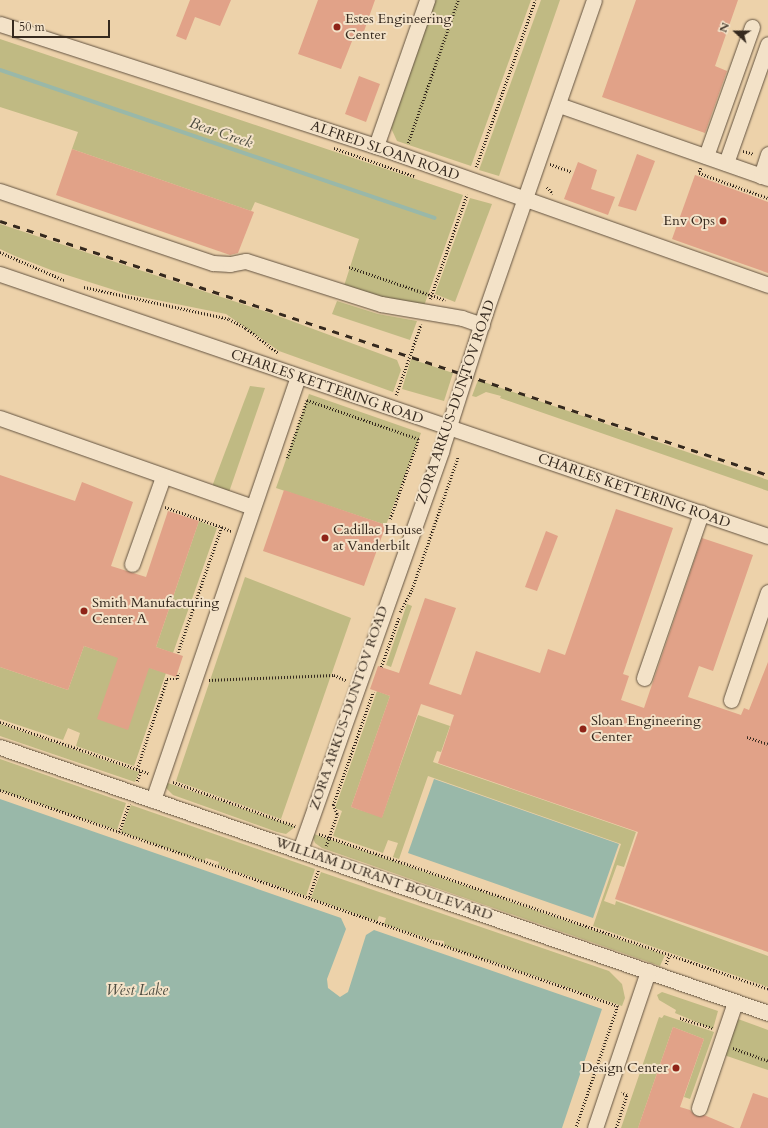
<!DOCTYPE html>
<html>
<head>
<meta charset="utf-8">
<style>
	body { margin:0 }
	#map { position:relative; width:768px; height:1128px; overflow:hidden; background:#edd2aa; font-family:Cardo,serif }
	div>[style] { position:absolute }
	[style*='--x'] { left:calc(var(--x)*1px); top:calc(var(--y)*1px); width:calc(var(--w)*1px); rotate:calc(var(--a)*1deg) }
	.green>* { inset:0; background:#c0ba83 }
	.water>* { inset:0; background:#99b8a9 }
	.stream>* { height:4px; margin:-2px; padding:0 2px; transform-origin:2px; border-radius:2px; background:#99b8a9 }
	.building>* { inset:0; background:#e1a288 }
	.path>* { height:2.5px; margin-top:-1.25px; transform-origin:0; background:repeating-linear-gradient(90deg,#35291e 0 1px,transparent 0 3px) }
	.roads { filter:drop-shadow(0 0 1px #635341) drop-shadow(0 0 1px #635341) }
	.minor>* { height:15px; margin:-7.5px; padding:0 7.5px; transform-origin:7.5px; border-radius:7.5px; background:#f3e2c8 }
	.rail>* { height:3px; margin-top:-1.5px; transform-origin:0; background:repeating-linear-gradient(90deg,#35291e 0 7px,transparent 0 14px) }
	.dots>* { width:11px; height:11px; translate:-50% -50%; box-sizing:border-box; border:2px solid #f3e2c8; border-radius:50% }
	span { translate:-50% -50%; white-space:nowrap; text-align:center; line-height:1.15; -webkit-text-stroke:4px #f3e2c8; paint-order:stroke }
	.poi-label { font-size:14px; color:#35291e }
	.left { translate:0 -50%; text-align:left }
	.right { translate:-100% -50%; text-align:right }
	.street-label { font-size:14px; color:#35291e }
	.water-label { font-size:15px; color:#4e4d41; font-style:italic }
	.north { position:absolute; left:716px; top:12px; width:40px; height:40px; -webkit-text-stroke:3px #f3e2c8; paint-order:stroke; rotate:291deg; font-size:11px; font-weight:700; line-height:16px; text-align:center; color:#35291e }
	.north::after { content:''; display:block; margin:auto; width:14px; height:18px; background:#35291e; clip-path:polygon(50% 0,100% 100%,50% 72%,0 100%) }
	.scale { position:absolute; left:12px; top:20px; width:98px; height:18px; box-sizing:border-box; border:2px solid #35291e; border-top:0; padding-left:5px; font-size:12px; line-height:14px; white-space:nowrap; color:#35291e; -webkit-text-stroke:3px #f3e2c8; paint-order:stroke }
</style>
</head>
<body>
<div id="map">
	<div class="green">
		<i style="clip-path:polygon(435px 0,531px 0,471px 166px,397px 141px,391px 128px)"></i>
		<i style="clip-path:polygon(541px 0,560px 0,499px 176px,479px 170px)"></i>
		<i style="clip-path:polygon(0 39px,463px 195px,424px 306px,381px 298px,344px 286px,359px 239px,255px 202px,251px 211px,72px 149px,78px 132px,0 107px)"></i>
		<i style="clip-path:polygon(470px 198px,492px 204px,455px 302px,435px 294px)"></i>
		<i style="clip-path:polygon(0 224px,270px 313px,397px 360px,401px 370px,393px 392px,279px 351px,226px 314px,127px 294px,51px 270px,15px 256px,0 249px)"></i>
		<i style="clip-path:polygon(337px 301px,378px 314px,417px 321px,410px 340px,332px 314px)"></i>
		<i style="clip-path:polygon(411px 359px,453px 373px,444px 401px,402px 389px)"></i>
		<i style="clip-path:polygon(478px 380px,768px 480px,768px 491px,500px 398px,501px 396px,486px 392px,476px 397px,472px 396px)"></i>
		<i style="clip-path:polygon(250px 386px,265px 388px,228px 495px,213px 489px,213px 484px)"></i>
		<i style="clip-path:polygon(309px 394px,421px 433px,386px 525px,276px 488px)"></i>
		<i style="clip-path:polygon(199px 521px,217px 528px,173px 653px,156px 647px)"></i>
		<i style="clip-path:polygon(245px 577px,351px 618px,281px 819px,176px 781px)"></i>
		<i style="clip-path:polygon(407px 604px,412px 606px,391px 667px,386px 665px)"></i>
		<i style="clip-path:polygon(84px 646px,166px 673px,134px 766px,76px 746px,80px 733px,68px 728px,63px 740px,0 719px,0 667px,68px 690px)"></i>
		<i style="clip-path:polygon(377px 691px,390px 696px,351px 807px,382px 817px,418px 715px,450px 726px,441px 752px,437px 751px,433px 762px,636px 832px,624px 867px,617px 865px,604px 901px,615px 905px,616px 901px,768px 956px,768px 987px,593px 926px,621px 844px,428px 776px,399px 859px,393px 857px,398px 843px,388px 840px,383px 853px,333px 836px,342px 811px,335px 808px)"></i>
		<i style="clip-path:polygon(0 724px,139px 772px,135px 782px,0 736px)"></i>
		<i style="clip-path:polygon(0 759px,126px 803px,117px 830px,0 790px)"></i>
		<i style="clip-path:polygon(165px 782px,295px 827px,286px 834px,277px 832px,173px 795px,166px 788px)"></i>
		<i style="clip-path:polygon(131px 805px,315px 869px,306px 896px,218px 865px,219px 862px,206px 858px,204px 861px,121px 832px)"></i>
		<i style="clip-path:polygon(311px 833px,665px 955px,660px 966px,322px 848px,315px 843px)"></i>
		<i style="clip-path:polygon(321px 872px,609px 971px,622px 984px,625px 998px,622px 1006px,444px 945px,444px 941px,430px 939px,384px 924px,386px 918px,379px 916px,377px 921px,311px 898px)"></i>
		<i style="clip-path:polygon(662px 992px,718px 1011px,713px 1029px,675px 1013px,676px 1010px,659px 1000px,657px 995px)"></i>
		<i style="clip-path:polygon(664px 1015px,714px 1032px,690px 1099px,684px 1097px,704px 1039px,673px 1027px,638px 1128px,621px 1128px,659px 1017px,662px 1018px)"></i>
		<i style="clip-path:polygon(738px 1019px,768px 1030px,768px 1070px,724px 1055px)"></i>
	</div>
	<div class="water">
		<i style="clip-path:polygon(434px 779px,619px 844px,593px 918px,408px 853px)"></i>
		<i style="clip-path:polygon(0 799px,341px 918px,346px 929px,327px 979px,328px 988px,340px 997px,348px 992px,366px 935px,374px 930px,602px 1009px,562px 1128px,0 1128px)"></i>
	</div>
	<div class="stream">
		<i style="--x:0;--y:70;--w:459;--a:18.8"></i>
	</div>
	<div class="building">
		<i style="clip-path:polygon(190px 0,231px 0,220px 26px,195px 17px,186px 40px,176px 36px)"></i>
		<i style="clip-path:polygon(318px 0,375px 0,363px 34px,356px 31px,341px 69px,298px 54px)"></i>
		<i style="clip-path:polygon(636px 0,738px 0,715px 66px,727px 71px,705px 133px,602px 97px)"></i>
		<i style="clip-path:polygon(359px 76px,380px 84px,366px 122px,345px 114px)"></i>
		<i style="clip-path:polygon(72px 149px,254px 212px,238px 253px,230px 255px,56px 195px)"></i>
		<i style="clip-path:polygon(637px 154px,655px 161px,636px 211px,618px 206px)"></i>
		<i style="clip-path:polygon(578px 162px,597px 170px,591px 189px,615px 197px,608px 215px,564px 199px)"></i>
		<i style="clip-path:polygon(695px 175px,768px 202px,768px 273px,672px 239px)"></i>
		<i style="clip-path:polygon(0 475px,75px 501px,82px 482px,133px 502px,111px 566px,146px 577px,168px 511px,199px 521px,156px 647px,183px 656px,176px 677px,149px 668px,128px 730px,97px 719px,118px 658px,84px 646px,68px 690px,0 667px)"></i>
		<i style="clip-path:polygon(284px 490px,386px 525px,364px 586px,263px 551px)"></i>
		<i style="clip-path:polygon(616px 509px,673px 528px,623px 674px,629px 676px,621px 700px,644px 708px,702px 538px,753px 555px,713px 671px,699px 666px,688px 697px,741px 715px,744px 708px,749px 710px,768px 662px,768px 952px,615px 899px,638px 832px,438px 763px,454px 715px,421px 704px,382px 818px,351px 807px,390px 696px,370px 689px,378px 666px,399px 673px,425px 598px,456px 608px,429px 684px,461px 695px,476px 651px,540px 673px,548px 649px,565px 655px)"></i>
		<i style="clip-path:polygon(546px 531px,558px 536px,537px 591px,525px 587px)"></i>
		<i style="clip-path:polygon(673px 1027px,704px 1039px,680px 1107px,690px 1110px,696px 1116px,704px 1115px,735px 1128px,638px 1128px)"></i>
		<i style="clip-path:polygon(753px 1093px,768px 1098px,768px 1128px,740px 1128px)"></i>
	</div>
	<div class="path">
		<i style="--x:408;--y:143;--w:151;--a:-70.7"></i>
		<i style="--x:334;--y:148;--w:85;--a:19.3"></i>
		<i style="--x:743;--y:151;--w:11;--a:15"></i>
		<i style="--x:550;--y:164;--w:23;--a:20"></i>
		<i style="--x:476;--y:167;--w:177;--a:-70.5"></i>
		<i style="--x:701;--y:168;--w:5;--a:112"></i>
		<i style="--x:699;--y:173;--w:73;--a:19.9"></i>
		<i style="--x:547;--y:187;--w:9;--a:49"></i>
		<i style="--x:0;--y:252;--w:70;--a:23.6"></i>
		<i style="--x:349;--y:267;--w:102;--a:19"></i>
		<i style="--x:84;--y:287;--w:148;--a:12.4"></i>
		<i style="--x:229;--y:319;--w:19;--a:28"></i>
		<i style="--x:246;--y:328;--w:41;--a:38"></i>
		<i style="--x:430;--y:299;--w:111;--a:-70.6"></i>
		<i style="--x:396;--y:395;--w:75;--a:-70.6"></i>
		<i style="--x:287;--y:458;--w:61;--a:-71"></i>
		<i style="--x:307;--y:400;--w:119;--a:19.2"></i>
		<i style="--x:419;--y:439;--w:86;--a:109.7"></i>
		<i style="--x:165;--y:507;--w:60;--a:19.3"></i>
		<i style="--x:222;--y:527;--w:133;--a:109.2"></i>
		<i style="--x:222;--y:527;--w:10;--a:24"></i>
		<i style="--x:400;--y:612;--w:26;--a:-62"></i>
		<i style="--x:412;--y:589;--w:140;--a:-70.8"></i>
		<i style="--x:381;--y:667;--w:53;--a:-70.2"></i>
		<i style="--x:209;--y:680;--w:125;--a:-2.3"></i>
		<i style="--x:334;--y:675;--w:13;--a:23"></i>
		<i style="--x:0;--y:722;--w:157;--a:19"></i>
		<i style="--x:747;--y:737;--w:22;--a:18"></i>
		<i style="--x:137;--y:769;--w:95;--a:-71.6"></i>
		<i style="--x:167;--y:679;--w:10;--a:0"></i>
		<i style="--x:177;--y:679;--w:6;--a:-81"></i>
		<i style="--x:137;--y:781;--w:11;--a:-68"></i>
		<i style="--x:173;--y:782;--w:130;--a:19.8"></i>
		<i style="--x:0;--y:790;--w:655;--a:19.27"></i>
		<i style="--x:618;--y:1006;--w:129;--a:109"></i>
		<i style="--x:119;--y:832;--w:30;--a:-70"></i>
		<i style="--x:319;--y:834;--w:475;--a:19"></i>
		<i style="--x:326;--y:846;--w:34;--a:-71"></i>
		<i style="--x:337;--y:814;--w:10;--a:-114"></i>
		<i style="--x:333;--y:805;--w:120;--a:-70.5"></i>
		<i style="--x:309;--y:897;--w:28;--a:-71"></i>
		<i style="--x:666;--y:964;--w:9;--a:-72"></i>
		<i style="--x:680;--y:1018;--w:34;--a:17"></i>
		<i style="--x:733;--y:1048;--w:37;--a:20"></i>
		<i style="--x:616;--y:1128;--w:35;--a:-72"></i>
		<i style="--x:627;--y:1095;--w:6;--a:-162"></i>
	</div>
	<div class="roads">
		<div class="minor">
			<i style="--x:0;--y:24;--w:395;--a:18"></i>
			<i style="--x:376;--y:146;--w:416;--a:19.5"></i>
			<i style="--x:559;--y:105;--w:221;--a:19.3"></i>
			<i style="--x:376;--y:146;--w:155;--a:-70.7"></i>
			<i style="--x:706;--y:156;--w:137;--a:-70.4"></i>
			<i style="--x:726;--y:163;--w:126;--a:-70.6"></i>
			<i style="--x:761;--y:176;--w:23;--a:-72"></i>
			<i style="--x:0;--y:191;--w:225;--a:18.7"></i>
			<i style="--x:213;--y:263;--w:17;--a:3"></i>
			<i style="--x:230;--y:264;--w:16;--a:-11"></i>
			<i style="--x:246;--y:261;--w:142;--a:17.7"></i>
			<i style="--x:381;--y:304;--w:82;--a:9.8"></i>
			<i style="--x:462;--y:318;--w:21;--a:19"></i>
			<i style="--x:0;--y:274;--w:811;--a:18.84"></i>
			<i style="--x:0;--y:418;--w:268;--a:19.4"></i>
			<i style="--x:132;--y:564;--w:92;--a:-70.4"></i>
			<i style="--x:644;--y:678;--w:175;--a:-70.9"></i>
			<i style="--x:731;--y:700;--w:114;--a:-71.1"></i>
			<i style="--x:0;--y:747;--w:813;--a:19.1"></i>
			<i style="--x:153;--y:800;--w:447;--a:-71.1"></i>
			<i style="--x:300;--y:850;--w:423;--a:-70.5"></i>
			<i style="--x:441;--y:451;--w:145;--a:-72.3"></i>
			<i style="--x:485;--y:313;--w:331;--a:-70.8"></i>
			<i style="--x:699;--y:1108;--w:112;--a:-71.2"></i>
			<i style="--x:595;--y:1128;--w:166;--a:-71.3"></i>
		</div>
	</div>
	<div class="rail">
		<i style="--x:0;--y:221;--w:809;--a:18.3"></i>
	</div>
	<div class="dots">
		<i style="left:337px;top:27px;background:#8f2418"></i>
		<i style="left:723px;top:221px;background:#8f2418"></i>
		<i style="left:325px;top:538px;background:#8f2418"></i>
		<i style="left:84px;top:611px;background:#8f2418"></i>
		<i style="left:583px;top:729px;background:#8f2418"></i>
		<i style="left:676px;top:1068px;background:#8f2418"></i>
	</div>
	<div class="poi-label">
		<span class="left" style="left:345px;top:27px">Estes Engineering<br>Center</span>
		<span class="right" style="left:715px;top:221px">Env Ops</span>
		<span class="left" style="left:333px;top:538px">Cadillac House<br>at Vanderbilt</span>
		<span class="left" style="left:92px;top:611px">Smith Manufacturing<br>Center A</span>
		<span class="left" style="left:591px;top:729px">Sloan Engineering<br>Center</span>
		<span class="right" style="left:668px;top:1068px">Design Center</span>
	</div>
	<div class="street-label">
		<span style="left:385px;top:151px;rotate:19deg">ALFRED SLOAN ROAD</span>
		<span style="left:327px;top:387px;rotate:19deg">CHARLES KETTERING ROAD</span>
		<span style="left:456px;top:402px;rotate:-71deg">ZORA ARKUS-DUNTOV ROAD</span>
		<span style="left:634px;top:491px;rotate:19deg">CHARLES KETTERING ROAD</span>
		<span style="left:349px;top:708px;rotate:-71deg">ZORA ARKUS-DUNTOV ROAD</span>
		<span style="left:384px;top:879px;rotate:19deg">WILLIAM DURANT BOULEVARD</span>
	</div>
	<div class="water-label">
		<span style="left:221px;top:133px;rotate:19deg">Bear Creek</span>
		<span style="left:137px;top:991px">West Lake</span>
	</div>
	<div class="north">N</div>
	<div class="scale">50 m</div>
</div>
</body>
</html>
